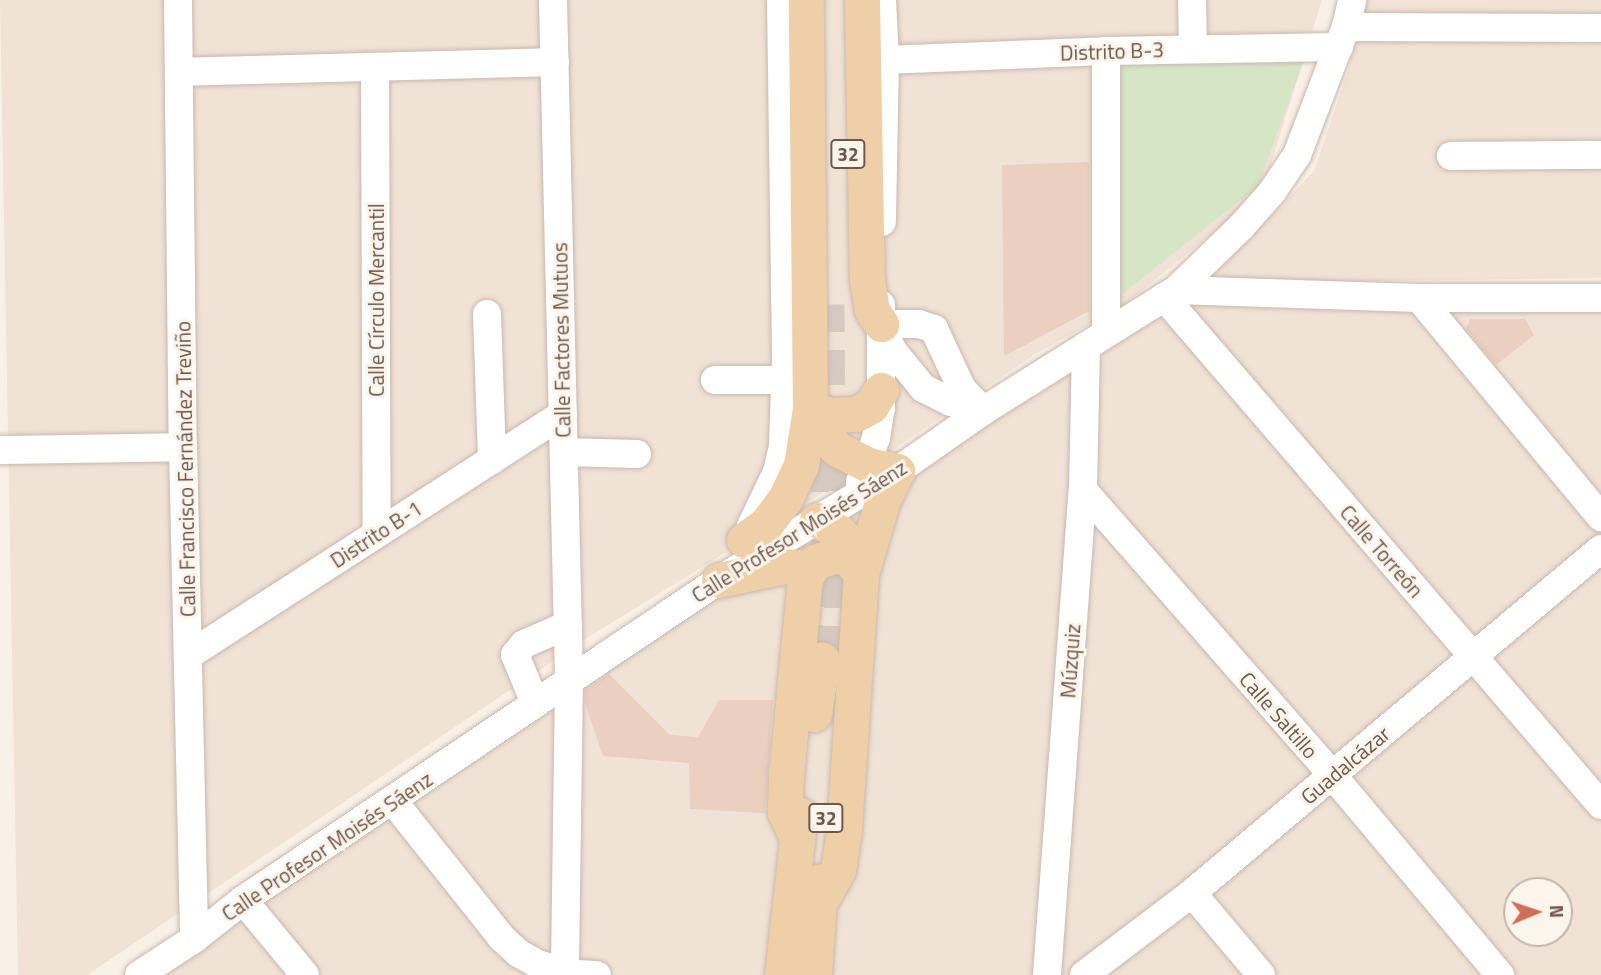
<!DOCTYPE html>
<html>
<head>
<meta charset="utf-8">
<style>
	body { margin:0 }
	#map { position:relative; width:1601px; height:975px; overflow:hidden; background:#f9f0e6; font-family:"Titillium Web",sans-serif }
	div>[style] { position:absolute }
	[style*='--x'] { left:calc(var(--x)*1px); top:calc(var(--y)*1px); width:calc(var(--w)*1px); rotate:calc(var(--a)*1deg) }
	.residential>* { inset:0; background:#f0e2d5 }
	.green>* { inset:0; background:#d5e5c6 }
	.building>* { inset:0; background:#ebcfc1 }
	.major-tunnel>* { height:35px; margin-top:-17.5px; transform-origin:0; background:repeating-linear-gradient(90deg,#d6cac0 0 35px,transparent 0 53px) }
	.roads { filter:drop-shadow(0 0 2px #c9b8ae) drop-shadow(0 0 2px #c9b8ae) }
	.minor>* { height:28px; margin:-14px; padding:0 14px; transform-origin:14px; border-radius:14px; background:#fff }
	.major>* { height:35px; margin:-17.5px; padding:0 17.5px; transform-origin:17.5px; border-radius:17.5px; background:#efcfa7 }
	span { translate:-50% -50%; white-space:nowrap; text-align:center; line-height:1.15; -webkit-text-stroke:6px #fcf5ec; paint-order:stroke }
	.shield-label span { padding:2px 5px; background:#fcf5ec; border:2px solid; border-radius:5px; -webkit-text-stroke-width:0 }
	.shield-label { font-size:19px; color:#6f574e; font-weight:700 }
	.street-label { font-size:21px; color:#6f574e }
	.north { position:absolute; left:1503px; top:877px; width:70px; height:70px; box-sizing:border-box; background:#fcf5ec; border:2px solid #c4b6ad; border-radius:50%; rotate:88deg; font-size:19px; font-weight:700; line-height:28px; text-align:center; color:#6f574e }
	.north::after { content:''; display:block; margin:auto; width:24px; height:32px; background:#d36d5b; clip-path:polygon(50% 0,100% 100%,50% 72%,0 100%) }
</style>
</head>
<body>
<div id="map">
	<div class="residential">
		<i style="clip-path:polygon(0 0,1322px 0,1262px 193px,1124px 305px,1037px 353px,897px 447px,590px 636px,87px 975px,18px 975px)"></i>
		<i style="clip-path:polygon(1367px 0,1601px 0,1601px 278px,1206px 283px,1314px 171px,1348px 71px)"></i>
		<i style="clip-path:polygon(evenodd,1601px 302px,1601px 975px,166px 975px,577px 678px,1129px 303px,1601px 302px,1517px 891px,1559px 891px,1559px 933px,1517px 933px,1517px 891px)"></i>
	</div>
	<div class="green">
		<i style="clip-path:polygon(1305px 58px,1258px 186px,1121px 295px,1121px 61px)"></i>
	</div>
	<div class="building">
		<i style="clip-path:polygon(1089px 162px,1089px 311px,1004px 356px,1002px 165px)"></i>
		<i style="clip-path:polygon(1470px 319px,1525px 319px,1534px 335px,1496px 365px,1466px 329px)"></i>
		<i style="clip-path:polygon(609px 674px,670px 735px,698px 737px,719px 700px,773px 700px,765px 813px,690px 809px,689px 763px,603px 756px,585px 703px,585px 690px)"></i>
	</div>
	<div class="major-tunnel">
		<i style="--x:822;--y:660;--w:116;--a:-86.5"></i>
		<i style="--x:829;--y:544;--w:240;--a:-90.5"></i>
	</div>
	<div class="roads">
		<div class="minor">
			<i style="--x:178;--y:0;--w:447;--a:89.4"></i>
			<i style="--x:183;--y:447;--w:492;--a:88.7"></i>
			<i style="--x:553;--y:0;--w:680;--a:88.65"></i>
			<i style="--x:569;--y:680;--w:295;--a:90.8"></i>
			<i style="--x:882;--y:0;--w:60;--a:87.1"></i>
			<i style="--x:885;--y:60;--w:162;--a:91.1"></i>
			<i style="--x:1192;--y:0;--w:49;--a:88.8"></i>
			<i style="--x:1346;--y:27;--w:255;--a:0.2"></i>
			<i style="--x:1106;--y:51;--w:281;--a:90"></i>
			<i style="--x:885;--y:60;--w:221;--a:-2.3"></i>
			<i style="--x:1106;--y:51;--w:233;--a:-1"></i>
			<i style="--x:375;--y:68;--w:464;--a:89.8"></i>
			<i style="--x:179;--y:72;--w:376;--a:-1.5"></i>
			<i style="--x:1451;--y:156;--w:150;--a:-0.4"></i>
			<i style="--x:1176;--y:290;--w:243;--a:1.9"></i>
			<i style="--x:1419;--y:298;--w:182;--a:0"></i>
			<i style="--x:1164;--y:297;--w:670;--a:49.3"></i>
			<i style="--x:1419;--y:298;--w:285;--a:50.3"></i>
			<i style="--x:487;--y:314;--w:146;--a:88"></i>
			<i style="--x:881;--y:324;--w:38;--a:0"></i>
			<i style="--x:919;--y:324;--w:16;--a:18"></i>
			<i style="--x:934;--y:329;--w:66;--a:65"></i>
			<i style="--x:962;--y:389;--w:30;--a:46"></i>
			<i style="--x:883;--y:330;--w:23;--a:65"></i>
			<i style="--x:893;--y:351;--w:48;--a:51"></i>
			<i style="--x:923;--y:388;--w:31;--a:27"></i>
			<i style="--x:951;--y:402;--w:31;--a:15"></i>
			<i style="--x:715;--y:380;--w:70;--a:0"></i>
			<i style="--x:0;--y:450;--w:183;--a:-0.9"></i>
			<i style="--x:564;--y:452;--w:73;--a:1.6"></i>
			<i style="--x:860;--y:482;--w:47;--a:-70"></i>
			<i style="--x:876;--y:438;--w:30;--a:-81"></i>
			<i style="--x:881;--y:408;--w:103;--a:-90"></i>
			<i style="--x:1083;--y:490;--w:380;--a:48.8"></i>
			<i style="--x:1333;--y:776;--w:260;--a:50"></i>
			<i style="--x:751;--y:526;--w:60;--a:-64.3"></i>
			<i style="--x:777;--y:472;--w:28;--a:-77"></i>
			<i style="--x:783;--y:445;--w:87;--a:-88"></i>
			<i style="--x:786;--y:358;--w:358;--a:-90.8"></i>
			<i style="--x:189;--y:655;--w:445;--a:-32.8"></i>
			<i style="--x:535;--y:703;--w:52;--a:-112.6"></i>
			<i style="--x:515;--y:655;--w:14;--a:-51"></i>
			<i style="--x:524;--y:644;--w:48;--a:-23.4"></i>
			<i style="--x:393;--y:801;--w:174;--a:51.5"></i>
			<i style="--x:501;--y:937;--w:23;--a:43"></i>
			<i style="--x:518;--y:953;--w:23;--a:29"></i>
			<i style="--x:538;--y:964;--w:28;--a:18"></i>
			<i style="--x:565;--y:973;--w:32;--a:4"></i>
			<i style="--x:1192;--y:893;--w:107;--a:49.9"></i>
			<i style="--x:243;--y:900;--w:97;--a:50.4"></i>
			<i style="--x:139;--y:975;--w:66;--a:-33.2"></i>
			<i style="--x:194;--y:939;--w:63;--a:-38.5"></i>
			<i style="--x:243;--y:900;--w:574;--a:-33.91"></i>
			<i style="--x:719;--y:580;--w:209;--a:-31.5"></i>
			<i style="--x:897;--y:471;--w:105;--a:-34.9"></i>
			<i style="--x:983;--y:411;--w:228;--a:-32.1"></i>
			<i style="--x:1176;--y:290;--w:91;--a:-44.1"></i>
			<i style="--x:1241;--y:227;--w:47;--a:-48.5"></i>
			<i style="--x:1272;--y:192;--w:45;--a:-56"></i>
			<i style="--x:1297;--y:155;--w:137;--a:-69.1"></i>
			<i style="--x:1346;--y:27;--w:28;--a:-77"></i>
			<i style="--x:1047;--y:975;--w:486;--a:-85.8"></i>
			<i style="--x:1083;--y:490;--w:144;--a:-88.8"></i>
			<i style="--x:1084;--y:975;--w:136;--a:-37.2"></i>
			<i style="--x:1192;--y:893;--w:534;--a:-40.07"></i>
		</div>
		<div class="major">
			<i style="--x:862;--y:0;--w:279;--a:89"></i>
			<i style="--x:867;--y:279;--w:31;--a:81"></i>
			<i style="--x:872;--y:310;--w:17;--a:57"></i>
			<i style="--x:810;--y:408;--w:28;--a:63"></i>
			<i style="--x:823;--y:433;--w:21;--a:49"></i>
			<i style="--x:837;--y:449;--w:35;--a:27"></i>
			<i style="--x:868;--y:465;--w:30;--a:12"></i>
			<i style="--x:897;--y:471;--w:34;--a:116"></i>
			<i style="--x:882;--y:502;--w:75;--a:106.3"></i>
			<i style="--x:861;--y:574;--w:257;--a:93.8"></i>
			<i style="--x:844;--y:830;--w:40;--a:98.5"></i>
			<i style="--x:838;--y:870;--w:40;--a:119.7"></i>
			<i style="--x:810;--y:408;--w:21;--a:19"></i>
			<i style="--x:830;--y:415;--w:26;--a:-2"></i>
			<i style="--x:856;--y:414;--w:17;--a:-28"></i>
			<i style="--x:871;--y:406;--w:19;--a:-58"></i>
			<i style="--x:817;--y:520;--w:25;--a:29"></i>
			<i style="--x:839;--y:532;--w:21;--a:47"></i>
			<i style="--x:853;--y:547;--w:21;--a:73"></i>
			<i style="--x:744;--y:540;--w:27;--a:-36"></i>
			<i style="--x:766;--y:524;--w:34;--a:-53"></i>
			<i style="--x:786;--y:497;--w:35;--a:-65"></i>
			<i style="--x:801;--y:465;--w:58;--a:-81"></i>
			<i style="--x:810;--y:408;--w:408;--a:-90.6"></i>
			<i style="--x:805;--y:578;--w:19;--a:-58"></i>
			<i style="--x:815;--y:562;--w:23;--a:-18"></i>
			<i style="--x:837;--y:555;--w:13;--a:18"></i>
			<i style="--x:849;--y:559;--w:19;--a:51"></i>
			<i style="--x:719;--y:580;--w:66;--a:-12.2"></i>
			<i style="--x:784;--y:566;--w:13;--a:4"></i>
			<i style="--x:797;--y:567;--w:14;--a:54"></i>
			<i style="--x:805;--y:578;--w:199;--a:95.5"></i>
			<i style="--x:786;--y:776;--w:36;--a:92"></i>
			<i style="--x:785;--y:812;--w:29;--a:65"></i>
			<i style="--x:814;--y:714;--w:55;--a:-81.6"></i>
			<i style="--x:782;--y:975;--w:161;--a:-83.6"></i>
			<i style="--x:814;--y:975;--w:94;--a:-86.3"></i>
		</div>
	</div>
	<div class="shield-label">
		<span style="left:848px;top:154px">32</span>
		<span style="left:826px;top:818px">32</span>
	</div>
	<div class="street-label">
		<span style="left:1112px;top:51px;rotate:-2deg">Distrito B-3</span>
		<span style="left:376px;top:300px;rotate:-90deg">Calle Círculo Mercantil</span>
		<span style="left:561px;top:340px;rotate:-91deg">Calle Factores Mutuos</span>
		<span style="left:185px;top:469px;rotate:-91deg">Calle Francisco Fernández Treviño</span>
		<span style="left:799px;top:531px;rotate:-32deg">Calle Profesor Moisés Sáenz</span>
		<span style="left:376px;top:534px;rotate:-33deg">Distrito B-1</span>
		<span style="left:1382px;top:551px;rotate:49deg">Calle Torreón</span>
		<span style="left:1070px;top:661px;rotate:-86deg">Múzquiz</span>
		<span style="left:1279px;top:715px;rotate:49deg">Calle Saltillo</span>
		<span style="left:1345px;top:765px;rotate:-40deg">Guadalcázar</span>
		<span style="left:327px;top:846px;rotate:-34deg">Calle Profesor Moisés Sáenz</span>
	</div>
	<div class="north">N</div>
</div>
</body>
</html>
